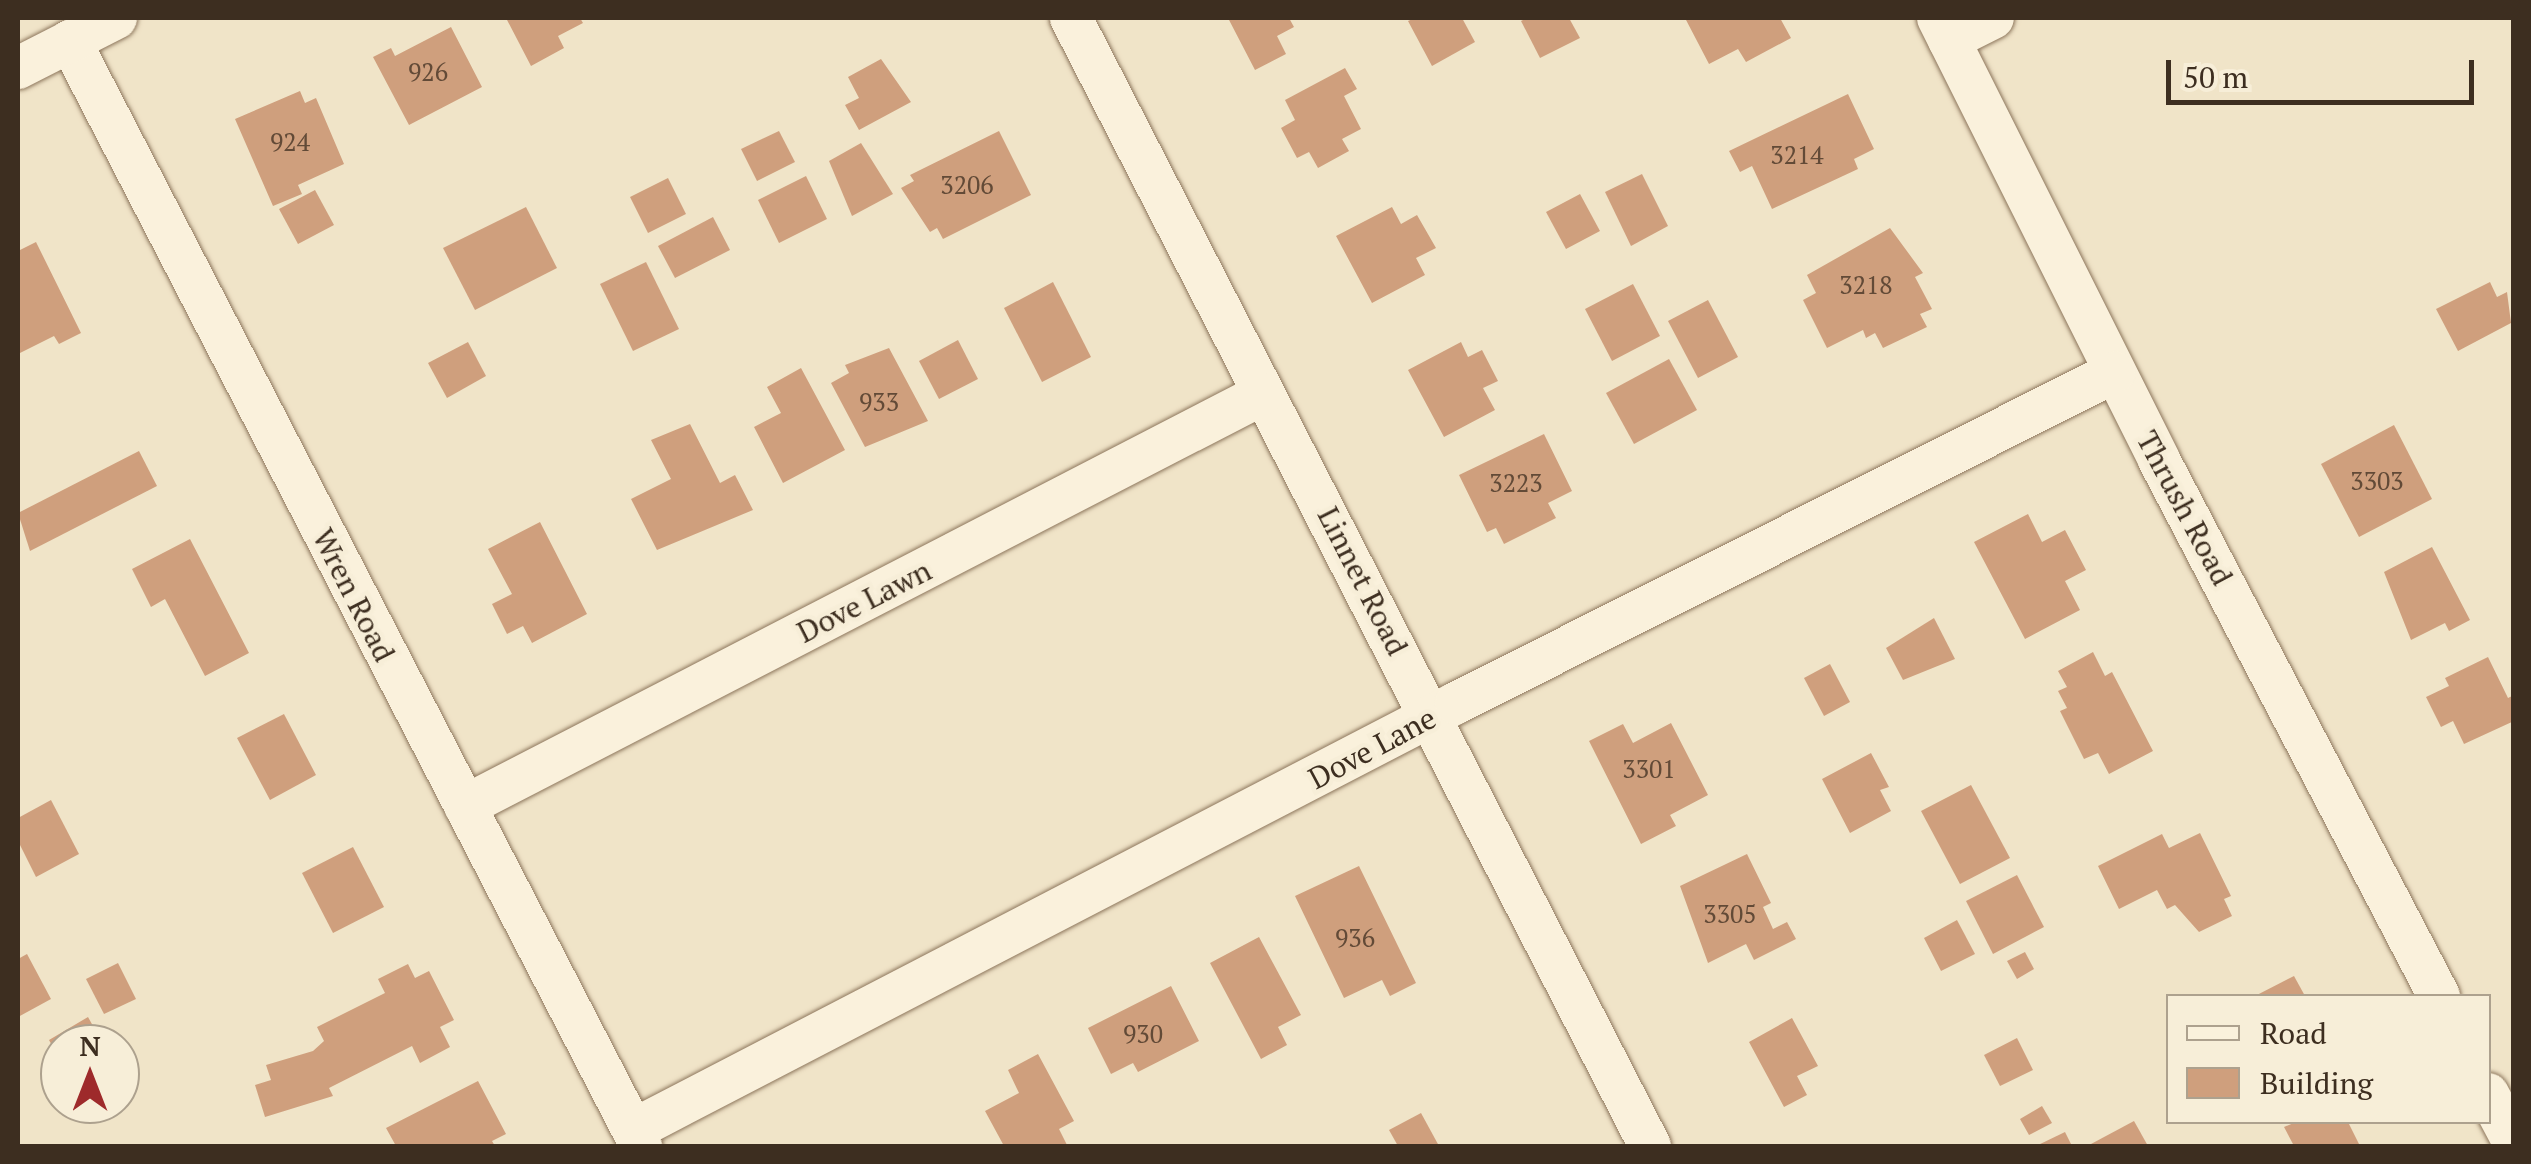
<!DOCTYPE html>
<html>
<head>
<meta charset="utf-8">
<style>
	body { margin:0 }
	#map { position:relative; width:2531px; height:1164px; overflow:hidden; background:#f0e4c8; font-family:"PT Serif",serif }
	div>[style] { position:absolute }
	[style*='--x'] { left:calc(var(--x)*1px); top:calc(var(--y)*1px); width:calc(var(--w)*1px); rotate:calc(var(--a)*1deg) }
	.building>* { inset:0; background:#cf9f7d }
	.roads { filter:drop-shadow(0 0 2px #8d765c) drop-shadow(0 0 2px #8d765c) }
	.street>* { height:42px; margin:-21px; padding:0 21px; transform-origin:21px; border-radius:21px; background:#faf1dc }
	span { translate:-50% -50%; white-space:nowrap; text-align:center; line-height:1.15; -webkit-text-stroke:9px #f7eed8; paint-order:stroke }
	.number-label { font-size:25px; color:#624a37 }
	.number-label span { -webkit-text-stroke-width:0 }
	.street-label { font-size:30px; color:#3d2e20 }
	.frame { position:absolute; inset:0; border:20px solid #3d2e20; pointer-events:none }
	.legend { position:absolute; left:2166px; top:994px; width:325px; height:130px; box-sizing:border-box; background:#f7eed8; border:2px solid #ada18e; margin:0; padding:12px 18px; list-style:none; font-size:30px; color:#3d2e20 }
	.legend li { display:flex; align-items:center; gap:20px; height:50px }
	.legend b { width:50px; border:2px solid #ada18e }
	.north { position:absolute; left:40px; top:1024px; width:100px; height:100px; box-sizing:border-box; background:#f7eed8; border:2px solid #ada18e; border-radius:50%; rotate:0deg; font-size:28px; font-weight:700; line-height:40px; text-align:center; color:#3d2e20 }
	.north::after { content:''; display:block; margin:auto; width:35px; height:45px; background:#9e2a2b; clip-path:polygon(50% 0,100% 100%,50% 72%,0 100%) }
	.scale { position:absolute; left:2166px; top:60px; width:308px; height:45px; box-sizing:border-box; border:5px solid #3d2e20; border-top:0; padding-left:12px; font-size:30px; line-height:35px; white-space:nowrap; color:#3d2e20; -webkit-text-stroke:8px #f7eed8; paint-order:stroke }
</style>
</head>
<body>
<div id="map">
	<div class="building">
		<i style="clip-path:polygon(506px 18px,580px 18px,583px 23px,558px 36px,564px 48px,531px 66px)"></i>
		<i style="clip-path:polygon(1228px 18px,1289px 18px,1294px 27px,1277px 36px,1286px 54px,1255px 70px)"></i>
		<i style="clip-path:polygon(1415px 18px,1462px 18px,1475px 42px,1432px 66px,1408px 21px)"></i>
		<i style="clip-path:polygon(1527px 18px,1569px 18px,1580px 38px,1540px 58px,1521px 21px)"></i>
		<i style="clip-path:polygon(1685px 18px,1780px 18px,1791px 38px,1746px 62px,1738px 49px,1709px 64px)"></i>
		<i style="clip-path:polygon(451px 27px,482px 87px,409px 125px,373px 57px,391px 48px,395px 56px)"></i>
		<i style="clip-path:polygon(881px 59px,911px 102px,859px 130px,845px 105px,859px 98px,848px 77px)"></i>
		<i style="clip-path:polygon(1345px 68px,1357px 89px,1344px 96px,1361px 129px,1342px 139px,1349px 151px,1318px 168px,1309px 152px,1297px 158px,1281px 128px,1295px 120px,1285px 100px)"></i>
		<i style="clip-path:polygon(300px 91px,305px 103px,316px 98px,344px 164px,298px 185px,302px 194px,273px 206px,235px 119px)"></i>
		<i style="clip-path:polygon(1848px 94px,1874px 149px,1854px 159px,1858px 169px,1772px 209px,1752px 166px,1740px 172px,1729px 151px)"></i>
		<i style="clip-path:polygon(779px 131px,795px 162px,757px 181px,741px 149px)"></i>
		<i style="clip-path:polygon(999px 131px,1031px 195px,943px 239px,937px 228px,930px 232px,901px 188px,914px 181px,910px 175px)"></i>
		<i style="clip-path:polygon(861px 143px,893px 194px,852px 216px,829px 161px)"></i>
		<i style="clip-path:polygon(1642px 174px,1668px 226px,1631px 246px,1605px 192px)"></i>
		<i style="clip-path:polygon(806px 176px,827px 219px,779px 243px,758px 200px)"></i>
		<i style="clip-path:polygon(668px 178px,686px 214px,648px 233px,630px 197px)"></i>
		<i style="clip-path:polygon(315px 190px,334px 225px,298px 244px,279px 209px)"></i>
		<i style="clip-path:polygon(1580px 194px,1600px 231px,1566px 249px,1546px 212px)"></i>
		<i style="clip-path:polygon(526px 207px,557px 268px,475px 310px,443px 248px)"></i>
		<i style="clip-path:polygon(1392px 207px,1401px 224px,1417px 215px,1436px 248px,1416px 258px,1425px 275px,1372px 303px,1336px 236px)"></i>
		<i style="clip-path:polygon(713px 217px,730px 250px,675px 278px,658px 246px)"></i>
		<i style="clip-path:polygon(1890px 228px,1923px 273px,1915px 277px,1932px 309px,1920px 314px,1927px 327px,1883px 348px,1875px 333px,1866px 338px,1863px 330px,1827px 348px,1803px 300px,1816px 293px,1807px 275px)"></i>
		<i style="clip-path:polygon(36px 242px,81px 333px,59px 344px,54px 336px,18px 354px,18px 251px)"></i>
		<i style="clip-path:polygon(646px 262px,679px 329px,633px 351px,600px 284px)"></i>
		<i style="clip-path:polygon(1053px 282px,1091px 357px,1042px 382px,1004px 308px)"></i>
		<i style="clip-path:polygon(2490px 282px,2497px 297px,2507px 292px,2511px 323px,2458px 351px,2436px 309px)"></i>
		<i style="clip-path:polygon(1633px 284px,1660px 336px,1612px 361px,1585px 309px)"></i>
		<i style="clip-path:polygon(1708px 300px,1738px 357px,1698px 378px,1668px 321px)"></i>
		<i style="clip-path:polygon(958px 340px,978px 379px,939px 399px,919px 361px)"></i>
		<i style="clip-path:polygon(468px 342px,486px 376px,447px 398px,428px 363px)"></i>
		<i style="clip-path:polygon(1461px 342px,1468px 357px,1482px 350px,1498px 381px,1483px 388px,1495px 410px,1444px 437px,1408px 370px)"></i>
		<i style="clip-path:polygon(889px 348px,928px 421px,865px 447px,831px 383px,849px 373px,845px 365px)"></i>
		<i style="clip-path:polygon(1669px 359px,1697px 410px,1634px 444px,1606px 393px)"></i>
		<i style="clip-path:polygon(801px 368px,845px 450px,783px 483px,754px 427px,781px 413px,767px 387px)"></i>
		<i style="clip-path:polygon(690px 424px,720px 483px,735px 475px,753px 510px,657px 550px,631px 499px,671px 479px,651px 440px)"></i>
		<i style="clip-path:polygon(2394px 425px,2432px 499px,2359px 537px,2321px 464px)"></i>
		<i style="clip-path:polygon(1544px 434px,1572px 491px,1548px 503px,1556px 518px,1504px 544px,1496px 528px,1487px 532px,1459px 475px)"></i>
		<i style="clip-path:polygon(139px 451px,157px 486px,30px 551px,18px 513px)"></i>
		<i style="clip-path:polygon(2028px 514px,2042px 542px,2065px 530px,2086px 570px,2065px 581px,2080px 610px,2025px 639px,1974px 542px)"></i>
		<i style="clip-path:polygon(540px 522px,587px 614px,532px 643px,523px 626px,507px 634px,492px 604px,512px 594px,488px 549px)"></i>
		<i style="clip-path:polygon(190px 539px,249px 653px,205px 676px,165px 599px,151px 607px,132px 569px)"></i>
		<i style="clip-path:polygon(2432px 547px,2470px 620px,2449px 631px,2445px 623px,2411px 640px,2384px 572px)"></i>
		<i style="clip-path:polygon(1934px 618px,1955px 659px,1903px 680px,1886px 648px)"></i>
		<i style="clip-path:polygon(2093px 652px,2105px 676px,2112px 672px,2153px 751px,2109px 774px,2098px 753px,2084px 759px,2060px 711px,2067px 708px,2058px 691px,2067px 687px,2058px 671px)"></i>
		<i style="clip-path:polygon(2488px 657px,2508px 698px,2514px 695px,2514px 721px,2464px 744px,2453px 721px,2441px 727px,2426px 697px,2449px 686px,2445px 678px)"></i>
		<i style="clip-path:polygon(1830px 664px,1850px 702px,1824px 716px,1804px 678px)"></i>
		<i style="clip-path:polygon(284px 714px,316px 775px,270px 800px,237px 738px)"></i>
		<i style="clip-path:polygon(1671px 723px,1708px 795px,1670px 815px,1676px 826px,1641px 844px,1589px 741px,1623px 724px,1633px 743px)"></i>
		<i style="clip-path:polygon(1871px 753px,1889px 787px,1880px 790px,1891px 811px,1850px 833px,1822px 779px)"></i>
		<i style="clip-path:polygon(1971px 785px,2010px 858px,1960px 884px,1921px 811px)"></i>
		<i style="clip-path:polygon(51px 800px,79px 854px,36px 877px,18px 841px,18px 818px)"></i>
		<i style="clip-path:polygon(2200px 833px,2231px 896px,2224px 899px,2232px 916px,2199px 932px,2175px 905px,2167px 909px,2157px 890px,2119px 909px,2098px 866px,2162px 834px,2169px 848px)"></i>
		<i style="clip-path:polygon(353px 847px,384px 907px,333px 933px,302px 873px)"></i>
		<i style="clip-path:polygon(1747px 854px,1771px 903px,1763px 907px,1773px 929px,1787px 922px,1796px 939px,1754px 960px,1746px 944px,1708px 963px,1680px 886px)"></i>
		<i style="clip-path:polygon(1359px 866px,1416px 983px,1390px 996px,1382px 980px,1344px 998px,1295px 896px)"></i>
		<i style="clip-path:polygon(2017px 875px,2044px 927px,1993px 954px,1966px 901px)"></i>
		<i style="clip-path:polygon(1957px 920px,1975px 954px,1941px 971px,1924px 938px)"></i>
		<i style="clip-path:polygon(1259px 937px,1301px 1015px,1278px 1027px,1287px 1045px,1261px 1059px,1210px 963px)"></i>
		<i style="clip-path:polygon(2025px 952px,2034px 969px,2017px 979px,2007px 961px)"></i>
		<i style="clip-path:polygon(27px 954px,51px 999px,18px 1017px,18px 959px)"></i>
		<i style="clip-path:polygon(118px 963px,136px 999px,104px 1014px,86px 979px)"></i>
		<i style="clip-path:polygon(408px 964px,415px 978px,429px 971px,454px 1020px,440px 1027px,450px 1047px,420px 1063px,412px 1046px,329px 1088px,333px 1096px,265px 1117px,255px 1085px,271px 1080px,266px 1065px,313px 1051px,324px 1041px,317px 1027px,385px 993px,378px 979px)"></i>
		<i style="clip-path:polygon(2294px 976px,2305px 996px,2255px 996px)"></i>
		<i style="clip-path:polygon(1171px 986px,1199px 1041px,1138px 1072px,1133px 1063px,1111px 1074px,1088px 1028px)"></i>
		<i style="clip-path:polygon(88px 1017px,103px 1044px,60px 1044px,60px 1060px,49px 1040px)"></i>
		<i style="clip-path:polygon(1792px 1018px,1818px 1066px,1797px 1076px,1807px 1095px,1784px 1107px,1749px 1042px)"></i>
		<i style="clip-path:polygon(2017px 1038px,2033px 1070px,2000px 1086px,1984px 1055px)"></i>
		<i style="clip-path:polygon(1038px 1054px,1074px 1121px,1059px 1129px,1067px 1145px,1004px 1146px,985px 1111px,1019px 1093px,1008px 1070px)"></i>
		<i style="clip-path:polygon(478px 1081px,506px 1134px,492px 1141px,495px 1146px,396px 1146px,386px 1128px)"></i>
		<i style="clip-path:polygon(2042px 1106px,2052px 1123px,2029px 1135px,2020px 1119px)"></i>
		<i style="clip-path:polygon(1421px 1113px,1439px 1146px,1398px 1146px,1389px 1130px)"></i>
		<i style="clip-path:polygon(2134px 1121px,2148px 1146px,2092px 1146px,2091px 1144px)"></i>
		<i style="clip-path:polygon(2296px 1122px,2348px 1122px,2360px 1146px,2294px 1146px,2284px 1127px)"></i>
		<i style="clip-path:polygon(2065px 1132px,2072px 1146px,2036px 1146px)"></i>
	</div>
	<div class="roads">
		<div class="street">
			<i style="--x:1071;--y:18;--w:1268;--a:62.83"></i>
			<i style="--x:1938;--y:18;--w:494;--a:63.4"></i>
			<i style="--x:2159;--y:460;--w:605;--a:62.42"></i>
			<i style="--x:1949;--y:40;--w:49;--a:-26.6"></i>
			<i style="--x:70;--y:41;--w:1244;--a:62.67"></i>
			<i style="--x:18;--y:68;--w:110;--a:-27"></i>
			<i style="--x:465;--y:806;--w:898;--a:-27.31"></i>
			<i style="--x:2488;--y:1094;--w:55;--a:62"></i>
			<i style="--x:633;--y:1130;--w:927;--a:-27.42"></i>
			<i style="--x:1456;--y:703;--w:737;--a:-26.67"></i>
		</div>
	</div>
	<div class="number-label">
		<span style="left:428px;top:72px">926</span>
		<span style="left:290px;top:142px">924</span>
		<span style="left:1797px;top:155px">3214</span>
		<span style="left:967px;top:185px">3206</span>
		<span style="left:1866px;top:285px">3218</span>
		<span style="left:879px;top:402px">933</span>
		<span style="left:2377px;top:481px">3303</span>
		<span style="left:1516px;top:483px">3223</span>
		<span style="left:1649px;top:769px">3301</span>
		<span style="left:1730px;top:914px">3305</span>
		<span style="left:1355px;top:938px">936</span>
		<span style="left:1143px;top:1034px">930</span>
	</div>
	<div class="street-label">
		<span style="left:2185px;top:508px;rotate:62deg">Thrush Road</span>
		<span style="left:1363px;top:581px;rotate:63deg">Linnet Road</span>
		<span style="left:354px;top:595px;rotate:63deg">Wren Road</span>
		<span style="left:864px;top:601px;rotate:-27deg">Dove Lawn</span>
		<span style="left:1372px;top:748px;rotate:-28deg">Dove Lane</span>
	</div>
	<div class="frame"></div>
	<ul class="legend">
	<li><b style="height:12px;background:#faf1dc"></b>Road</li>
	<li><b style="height:28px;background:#cf9f7d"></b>Building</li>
	</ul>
	<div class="north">N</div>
	<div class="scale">50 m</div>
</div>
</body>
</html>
